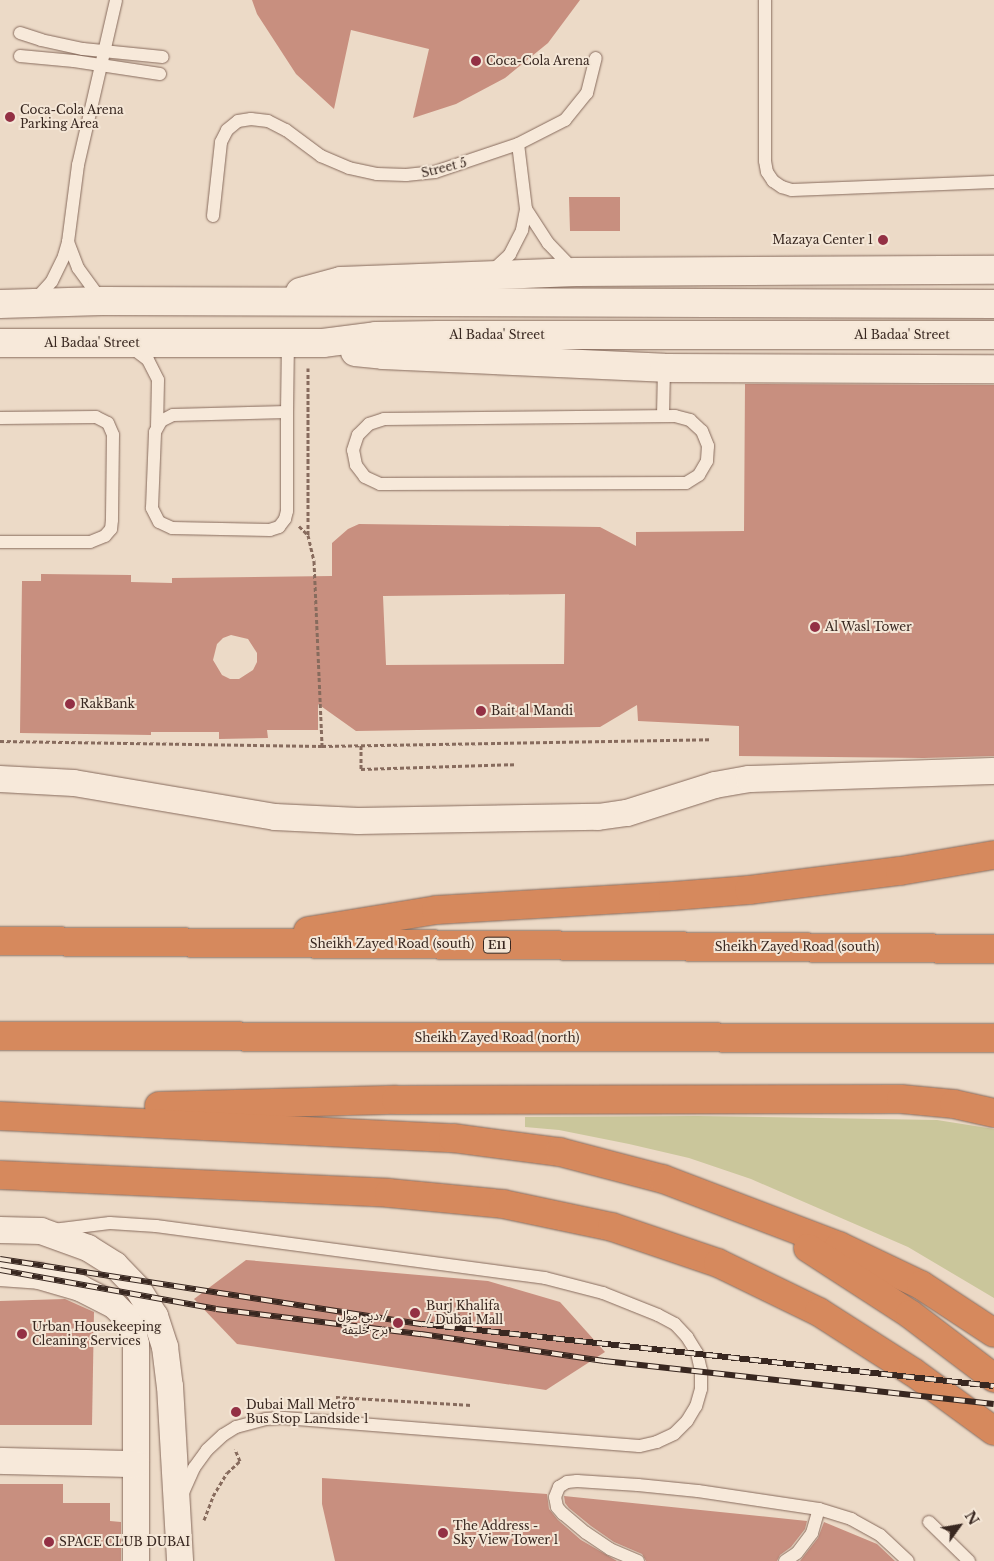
<!DOCTYPE html>
<html>
<head>
<meta charset="utf-8">
<style>
	body { margin:0 }
	#map { position:relative; width:994px; height:1561px; overflow:hidden; background:#ecdac7; font-family:"Libre Baskerville","Noto Sans Arabic",serif }
	div>[style] { position:absolute }
	[style*='--x'] { left:calc(var(--x)*1px); top:calc(var(--y)*1px); width:calc(var(--w)*1px); rotate:calc(var(--a)*1deg) }
	.green>* { inset:0; background:#cac69b }
	.building>* { inset:0; background:#c88f7f }
	.path>* { height:3px; margin-top:-1.5px; transform-origin:0; background:repeating-linear-gradient(90deg,#876b5d 0 4px,transparent 0 6.5px) }
	.roads { filter:drop-shadow(0 0 1px #876b5d) drop-shadow(0 0 1px #876b5d) }
	.service>* { height:12px; margin:-6px; padding:0 6px; transform-origin:6px; border-radius:6px; background:#f7e9da }
	.minor>* { height:26px; margin:-13px; padding:0 13px; transform-origin:13px; border-radius:13px; background:#f7e9da }
	.secondary>* { height:28px; margin:-14px; padding:0 14px; transform-origin:14px; border-radius:14px; background:#f7e9da }
	.motorway>* { height:28px; margin:-14px; padding:0 14px; transform-origin:14px; border-radius:14px; background:#d6895d }
	.rail>* { height:5.5px; margin-top:-2.75px; transform-origin:0; background:repeating-linear-gradient(90deg,#f4e6d6 0 11px,#382720 0 22px); box-sizing:border-box; border-block:1px solid #382720 }
	.dots>* { width:14px; height:14px; translate:-50% -50%; box-sizing:border-box; border:2px solid #f4e6d6; border-radius:50% }
	span { translate:-50% -50%; white-space:nowrap; text-align:center; line-height:1.15; -webkit-text-stroke:4px #f4e6d6; paint-order:stroke }
	.shield-label span { padding:1px 4px; background:#f4e6d6; border:1px solid; border-radius:4px; -webkit-text-stroke-width:0 }
	.shield-label { font-size:11px; color:#382720; font-weight:700 }
	.poi-label { font-size:12px; color:#382720 }
	.left { translate:0 -50%; text-align:left }
	.right { translate:-100% -50%; text-align:right }
	.street-label { font-size:12px; color:#382720 }
	.north { position:absolute; left:934px; top:1501px; width:50px; height:50px; -webkit-text-stroke:4px #f4e6d6; paint-order:stroke; rotate:58deg; font-size:14px; font-weight:700; line-height:20px; text-align:center; color:#382720 }
	.north::after { content:''; display:block; margin:auto; width:18px; height:22px; background:#382720; clip-path:polygon(50% 0,100% 100%,50% 72%,0 100%) }
</style>
</head>
<body>
<div id="map">
	<div class="green">
		<i style="clip-path:polygon(697px 1116px,937px 1120px,994px 1129px,994px 1298px,908px 1247px,751px 1179px,689px 1158px,629px 1144px,559px 1130px,525px 1127px,525px 1117px)"></i>
	</div>
	<div class="building">
		<i style="clip-path:polygon(252px 0,580px 0,548px 43px,505px 78px,456px 104px,413px 118px,429px 49px,351px 30px,334px 109px,296px 74px,257px 14px)"></i>
		<i style="clip-path:polygon(569px 197px,620px 197px,620px 231px,570px 231px)"></i>
		<i style="clip-path:polygon(evenodd,745px 384px,994px 385px,994px 756px,924px 758px,739px 756px,739px 726px,638px 721px,637px 705px,600px 727px,356px 731px,318px 704px,318px 730px,267px 730px,268px 738px,219px 739px,219px 732px,151px 732px,151px 735px,20px 733px,22px 581px,41px 581px,41px 574px,131px 575px,131px 582px,172px 583px,172px 578px,332px 576px,332px 543px,348px 529px,359px 524px,600px 527px,636px 546px,636px 532px,744px 531px,745px 384px,565px 594px,564px 664px,386px 665px,383px 596px,565px 594px,745px 384px,231px 635px,248px 639px,257px 653px,257px 662px,253px 670px,239px 679px,230px 679px,222px 675px,213px 660px,217px 644px,223px 638px,231px 635px)"></i>
		<i style="clip-path:polygon(246px 1260px,488px 1281px,560px 1302px,605px 1352px,546px 1390px,237px 1344px,194px 1299px)"></i>
		<i style="clip-path:polygon(65px 1299px,94px 1312px,92px 1425px,0 1425px,0 1301px)"></i>
		<i style="clip-path:polygon(322px 1478px,547px 1494px,549px 1509px,558px 1520px,581px 1540px,617px 1561px,335px 1561px,322px 1504px)"></i>
		<i style="clip-path:polygon(0 1484px,63px 1484px,63px 1503px,110px 1503px,110px 1521px,121px 1522px,121px 1561px,0 1561px)"></i>
		<i style="clip-path:polygon(564px 1496px,807px 1521px,805px 1529px,791px 1547px,780px 1555px,777px 1561px,646px 1561px,642px 1554px,614px 1542px,591px 1526px,569px 1508px,565px 1503px)"></i>
		<i style="clip-path:polygon(824px 1522px,877px 1544px,895px 1561px,800px 1561px,818px 1538px)"></i>
	</div>
	<div class="path">
		<i style="--x:308;--y:368;--w:167;--a:90"></i>
		<i style="--x:299;--y:526;--w:13;--a:45"></i>
		<i style="--x:308;--y:535;--w:27;--a:77"></i>
		<i style="--x:314;--y:561;--w:185;--a:87.5"></i>
		<i style="--x:0;--y:741;--w:322;--a:0.9"></i>
		<i style="--x:322;--y:746;--w:389;--a:-1"></i>
		<i style="--x:361;--y:745;--w:24;--a:90"></i>
		<i style="--x:361;--y:769;--w:155;--a:-1.8"></i>
		<i style="--x:437;--y:1312;--w:25;--a:7"></i>
		<i style="--x:336;--y:1397;--w:136;--a:3.4"></i>
		<i style="--x:204;--y:1520;--w:26;--a:-69"></i>
		<i style="--x:213;--y:1496;--w:27;--a:-59"></i>
		<i style="--x:227;--y:1473;--w:18;--a:-43"></i>
		<i style="--x:240;--y:1461;--w:13;--a:-113"></i>
	</div>
	<div class="roads">
		<div class="service">
			<i style="--x:765;--y:0;--w:161;--a:90"></i>
			<i style="--x:765;--y:161;--w:11;--a:80"></i>
			<i style="--x:767;--y:172;--w:11;--a:56"></i>
			<i style="--x:773;--y:181;--w:11;--a:34"></i>
			<i style="--x:782;--y:187;--w:10;--a:17"></i>
			<i style="--x:792;--y:190;--w:202;--a:-2.3"></i>
			<i style="--x:20;--y:33;--w:22;--a:18"></i>
			<i style="--x:41;--y:40;--w:43;--a:12.1"></i>
			<i style="--x:83;--y:49;--w:80;--a:5.7"></i>
			<i style="--x:20;--y:56;--w:54;--a:5.3"></i>
			<i style="--x:74;--y:61;--w:87;--a:8.6"></i>
			<i style="--x:526;--y:209;--w:40;--a:57.1"></i>
			<i style="--x:548;--y:243;--w:37;--a:46"></i>
			<i style="--x:213;--y:216;--w:74;--a:-83.8"></i>
			<i style="--x:221;--y:142;--w:13;--a:-63"></i>
			<i style="--x:227;--y:130;--w:14;--a:-39"></i>
			<i style="--x:238;--y:121;--w:13;--a:-9"></i>
			<i style="--x:251;--y:119;--w:17;--a:7"></i>
			<i style="--x:268;--y:121;--w:20;--a:27"></i>
			<i style="--x:286;--y:130;--w:44;--a:36.6"></i>
			<i style="--x:321;--y:156;--w:30;--a:23"></i>
			<i style="--x:349;--y:168;--w:29;--a:12"></i>
			<i style="--x:377;--y:174;--w:29;--a:2"></i>
			<i style="--x:406;--y:175;--w:29;--a:-6"></i>
			<i style="--x:435;--y:172;--w:88;--a:-18.6"></i>
			<i style="--x:518;--y:144;--w:53;--a:-27.1"></i>
			<i style="--x:565;--y:120;--w:35;--a:-51"></i>
			<i style="--x:587;--y:93;--w:36;--a:-76"></i>
			<i style="--x:68;--y:242;--w:28;--a:69"></i>
			<i style="--x:78;--y:268;--w:39;--a:54"></i>
			<i style="--x:491;--y:272;--w:26;--a:-43"></i>
			<i style="--x:510;--y:254;--w:27;--a:-63"></i>
			<i style="--x:522;--y:230;--w:21;--a:-79"></i>
			<i style="--x:526;--y:209;--w:65;--a:-97"></i>
			<i style="--x:35;--y:300;--w:25;--a:-48"></i>
			<i style="--x:52;--y:281;--w:28;--a:-64"></i>
			<i style="--x:64;--y:256;--w:15;--a:-74"></i>
			<i style="--x:68;--y:242;--w:78;--a:-82.6"></i>
			<i style="--x:78;--y:165;--w:169;--a:-77"></i>
			<i style="--x:131;--y:347;--w:21;--a:37"></i>
			<i style="--x:148;--y:360;--w:22;--a:63"></i>
			<i style="--x:158;--y:380;--w:46;--a:91.2"></i>
			<i style="--x:287;--y:412;--w:99;--a:90"></i>
			<i style="--x:287;--y:511;--w:8;--a:104"></i>
			<i style="--x:285;--y:519;--w:10;--a:127"></i>
			<i style="--x:279;--y:527;--w:9;--a:162"></i>
			<i style="--x:270;--y:530;--w:98;--a:-178.8"></i>
			<i style="--x:172;--y:528;--w:14;--a:-155"></i>
			<i style="--x:159;--y:522;--w:16;--a:-117"></i>
			<i style="--x:152;--y:508;--w:76;--a:-87.7"></i>
			<i style="--x:155;--y:432;--w:13;--a:-61"></i>
			<i style="--x:161;--y:421;--w:13;--a:-27"></i>
			<i style="--x:173;--y:415;--w:114;--a:-1.5"></i>
			<i style="--x:287;--y:412;--w:68;--a:-89.2"></i>
			<i style="--x:663;--y:416;--w:48;--a:-88.8"></i>
			<i style="--x:675;--y:416;--w:16;--a:15"></i>
			<i style="--x:690;--y:420;--w:16;--a:43"></i>
			<i style="--x:702;--y:431;--w:16;--a:68"></i>
			<i style="--x:708;--y:446;--w:15;--a:94"></i>
			<i style="--x:707;--y:461;--w:16;--a:120"></i>
			<i style="--x:699;--y:475;--w:15;--a:148"></i>
			<i style="--x:686;--y:483;--w:306;--a:179.8"></i>
			<i style="--x:380;--y:484;--w:17;--a:-155"></i>
			<i style="--x:365;--y:477;--w:15;--a:-127"></i>
			<i style="--x:356;--y:465;--w:15;--a:-101"></i>
			<i style="--x:353;--y:450;--w:16;--a:-72"></i>
			<i style="--x:358;--y:435;--w:16;--a:-45"></i>
			<i style="--x:369;--y:424;--w:16;--a:-18"></i>
			<i style="--x:384;--y:419;--w:291;--a:-0.6"></i>
			<i style="--x:0;--y:418;--w:96;--a:-0.6"></i>
			<i style="--x:96;--y:417;--w:13;--a:27"></i>
			<i style="--x:108;--y:423;--w:13;--a:67"></i>
			<i style="--x:113;--y:435;--w:85;--a:90.7"></i>
			<i style="--x:112;--y:520;--w:9;--a:96"></i>
			<i style="--x:111;--y:529;--w:9;--a:131"></i>
			<i style="--x:105;--y:536;--w:16;--a:158"></i>
			<i style="--x:90;--y:542;--w:90;--a:180"></i>
			<i style="--x:53;--y:1230;--w:57;--a:-7"></i>
			<i style="--x:110;--y:1223;--w:46;--a:3.7"></i>
			<i style="--x:156;--y:1226;--w:392;--a:7.6"></i>
			<i style="--x:545;--y:1278;--w:60;--a:14.5"></i>
			<i style="--x:603;--y:1293;--w:59;--a:21.8"></i>
			<i style="--x:658;--y:1315;--w:19;--a:28"></i>
			<i style="--x:675;--y:1324;--w:18;--a:47"></i>
			<i style="--x:687;--y:1337;--w:19;--a:58"></i>
			<i style="--x:697;--y:1353;--w:17;--a:77"></i>
			<i style="--x:701;--y:1370;--w:19;--a:90"></i>
			<i style="--x:701;--y:1389;--w:18;--a:106"></i>
			<i style="--x:696;--y:1406;--w:17;--a:121"></i>
			<i style="--x:687;--y:1421;--w:18;--a:135"></i>
			<i style="--x:674;--y:1434;--w:19;--a:155"></i>
			<i style="--x:657;--y:1442;--w:18;--a:167"></i>
			<i style="--x:639;--y:1446;--w:359;--a:-175.5"></i>
			<i style="--x:281;--y:1418;--w:15;--a:176"></i>
			<i style="--x:266;--y:1419;--w:31;--a:165"></i>
			<i style="--x:236;--y:1427;--w:15;--a:148"></i>
			<i style="--x:223;--y:1435;--w:22;--a:137"></i>
			<i style="--x:207;--y:1450;--w:22;--a:126"></i>
			<i style="--x:194;--y:1468;--w:27;--a:114"></i>
			<i style="--x:929;--y:1522;--w:56;--a:44.3"></i>
			<i style="--x:638;--y:1561;--w:30;--a:-157"></i>
			<i style="--x:610;--y:1549;--w:29;--a:-146"></i>
			<i style="--x:586;--y:1533;--w:30;--a:-140"></i>
			<i style="--x:563;--y:1514;--w:9;--a:-131"></i>
			<i style="--x:557;--y:1507;--w:10;--a:-101"></i>
			<i style="--x:555;--y:1497;--w:11;--a:-68"></i>
			<i style="--x:559;--y:1487;--w:9;--a:-32"></i>
			<i style="--x:567;--y:1482;--w:10;--a:-6"></i>
			<i style="--x:577;--y:1481;--w:61;--a:3.8"></i>
			<i style="--x:638;--y:1485;--w:60;--a:5.7"></i>
			<i style="--x:698;--y:1491;--w:122;--a:8.5"></i>
			<i style="--x:819;--y:1509;--w:34;--a:17"></i>
			<i style="--x:851;--y:1519;--w:33;--a:29"></i>
			<i style="--x:880;--y:1535;--w:38;--a:43"></i>
			<i style="--x:785;--y:1561;--w:14;--a:-34"></i>
			<i style="--x:797;--y:1553;--w:25;--a:-53"></i>
			<i style="--x:812;--y:1533;--w:25;--a:-74"></i>
		</div>
		<div class="minor">
			<i style="--x:0;--y:779;--w:74;--a:3.1"></i>
			<i style="--x:74;--y:783;--w:204;--a:9.6"></i>
			<i style="--x:275;--y:817;--w:83;--a:2.8"></i>
			<i style="--x:358;--y:821;--w:240;--a:-1"></i>
			<i style="--x:598;--y:817;--w:29;--a:-8"></i>
			<i style="--x:627;--y:813;--w:92;--a:-17.7"></i>
			<i style="--x:715;--y:785;--w:35;--a:-10"></i>
			<i style="--x:749;--y:779;--w:245;--a:-1.9"></i>
			<i style="--x:0;--y:1230;--w:41;--a:1.4"></i>
			<i style="--x:41;--y:1231;--w:50;--a:19.9"></i>
			<i style="--x:88;--y:1248;--w:32;--a:32"></i>
			<i style="--x:115;--y:1265;--w:33;--a:46"></i>
			<i style="--x:138;--y:1289;--w:32;--a:58"></i>
			<i style="--x:155;--y:1316;--w:33;--a:72"></i>
			<i style="--x:165;--y:1347;--w:39;--a:83"></i>
			<i style="--x:170;--y:1386;--w:175;--a:86.7"></i>
			<i style="--x:0;--y:1273;--w:39;--a:4"></i>
			<i style="--x:39;--y:1276;--w:43;--a:16.3"></i>
			<i style="--x:80;--y:1288;--w:38;--a:27"></i>
			<i style="--x:114;--y:1305;--w:16;--a:45"></i>
			<i style="--x:125;--y:1316;--w:15;--a:58"></i>
			<i style="--x:133;--y:1329;--w:15;--a:79"></i>
			<i style="--x:136;--y:1344;--w:217;--a:90"></i>
			<i style="--x:0;--y:1461;--w:136;--a:1.3"></i>
		</div>
		<div class="secondary">
			<i style="--x:300;--y:292;--w:42;--a:-15"></i>
			<i style="--x:341;--y:281;--w:235;--a:-2.2"></i>
			<i style="--x:576;--y:272;--w:418;--a:-0.3"></i>
			<i style="--x:0;--y:304;--w:102;--a:-1.7"></i>
			<i style="--x:102;--y:301;--w:892;--a:0.19"></i>
			<i style="--x:0;--y:343;--w:323;--a:0"></i>
			<i style="--x:323;--y:343;--w:53;--a:-7.5"></i>
			<i style="--x:376;--y:336;--w:62;--a:-0.9"></i>
			<i style="--x:438;--y:335;--w:556;--a:0"></i>
			<i style="--x:355;--y:352;--w:28;--a:6"></i>
			<i style="--x:383;--y:355;--w:281;--a:2.6"></i>
			<i style="--x:664;--y:368;--w:330;--a:0.2"></i>
		</div>
		<div class="motorway">
			<i style="--x:308;--y:931;--w:130;--a:-9.3"></i>
			<i style="--x:436;--y:910;--w:237;--a:-3.4"></i>
			<i style="--x:673;--y:896;--w:76;--a:-4.5"></i>
			<i style="--x:749;--y:890;--w:152;--a:-7.2"></i>
			<i style="--x:900;--y:871;--w:95;--a:-9.7"></i>
			<i style="--x:0;--y:941;--w:994;--a:0.46"></i>
			<i style="--x:0;--y:1036;--w:994;--a:0.12"></i>
			<i style="--x:159;--y:1106;--w:237;--a:-1.5"></i>
			<i style="--x:396;--y:1100;--w:505;--a:-0.11"></i>
			<i style="--x:901;--y:1099;--w:53;--a:5.4"></i>
			<i style="--x:954;--y:1104;--w:41;--a:12.7"></i>
			<i style="--x:0;--y:1116;--w:454;--a:2.8"></i>
			<i style="--x:453;--y:1138;--w:108;--a:7.5"></i>
			<i style="--x:560;--y:1152;--w:106;--a:14.7"></i>
			<i style="--x:663;--y:1179;--w:188;--a:20.8"></i>
			<i style="--x:839;--y:1246;--w:91;--a:25.4"></i>
			<i style="--x:921;--y:1285;--w:87;--a:33.3"></i>
			<i style="--x:0;--y:1175;--w:389;--a:2.6"></i>
			<i style="--x:389;--y:1193;--w:115;--a:5.5"></i>
			<i style="--x:503;--y:1204;--w:111;--a:11.9"></i>
			<i style="--x:612;--y:1227;--w:112;--a:18.8"></i>
			<i style="--x:718;--y:1263;--w:112;--a:25.9"></i>
			<i style="--x:819;--y:1312;--w:112;--a:32.6"></i>
			<i style="--x:913;--y:1372;--w:100;--a:36.1"></i>
			<i style="--x:808;--y:1248;--w:121;--a:32.9"></i>
			<i style="--x:910;--y:1314;--w:106;--a:37.3"></i>
		</div>
	</div>
	<div class="rail">
		<i style="--x:0;--y:1259;--w:427;--a:8.8"></i>
		<i style="--x:422;--y:1324;--w:575;--a:6.19"></i>
		<i style="--x:0;--y:1270;--w:219;--a:10.2"></i>
		<i style="--x:216;--y:1309;--w:207;--a:7"></i>
		<i style="--x:421;--y:1334;--w:185;--a:8.4"></i>
		<i style="--x:604;--y:1361;--w:392;--a:6.3"></i>
	</div>
	<div class="dots">
		<i style="left:476px;top:61px;background:#933044"></i>
		<i style="left:10px;top:117px;background:#933044"></i>
		<i style="left:883px;top:240px;background:#933044"></i>
		<i style="left:815px;top:627px;background:#933044"></i>
		<i style="left:70px;top:704px;background:#933044"></i>
		<i style="left:481px;top:711px;background:#933044"></i>
		<i style="left:415px;top:1313px;background:#933044"></i>
		<i style="left:398px;top:1323px;background:#933044"></i>
		<i style="left:22px;top:1334px;background:#933044"></i>
		<i style="left:236px;top:1412px;background:#933044"></i>
		<i style="left:443px;top:1533px;background:#933044"></i>
		<i style="left:49px;top:1542px;background:#933044"></i>
	</div>
	<div class="shield-label">
		<span style="left:497px;top:945px">E11</span>
	</div>
	<div class="poi-label">
		<span class="left" style="left:486px;top:61px">Coca-Cola Arena</span>
		<span class="left" style="left:20px;top:117px">Coca-Cola Arena<br>Parking Area</span>
		<span class="right" style="left:873px;top:240px">Mazaya Center 1</span>
		<span class="left" style="left:825px;top:627px">Al Wasl Tower</span>
		<span class="left" style="left:80px;top:704px">RakBank</span>
		<span class="left" style="left:491px;top:711px">Bait al Mandi</span>
		<span class="left" style="left:426px;top:1313px">Burj Khalifa<br>/ Dubai Mall</span>
		<span class="right" style="left:388px;top:1323px">دبي مول /<br>برج خليفة</span>
		<span class="left" style="left:32px;top:1334px">Urban Housekeeping<br>Cleaning Services</span>
		<span class="left" style="left:246px;top:1412px">Dubai Mall Metro<br>Bus Stop Landside 1</span>
		<span class="left" style="left:453px;top:1533px">The Address -<br>Sky View Tower 1</span>
		<span class="left" style="left:59px;top:1542px">SPACE CLUB DUBAI</span>
	</div>
	<div class="street-label">
		<span style="left:444px;top:168px;rotate:-14deg">Street 5</span>
		<span style="left:497px;top:335px">Al Badaa' Street</span>
		<span style="left:902px;top:335px">Al Badaa' Street</span>
		<span style="left:92px;top:343px">Al Badaa' Street</span>
		<span style="left:392px;top:944px">Sheikh Zayed Road (south)</span>
		<span style="left:797px;top:947px">Sheikh Zayed Road (south)</span>
		<span style="left:497px;top:1038px">Sheikh Zayed Road (north)</span>
	</div>
	<div class="north">N</div>
</div>
</body>
</html>
